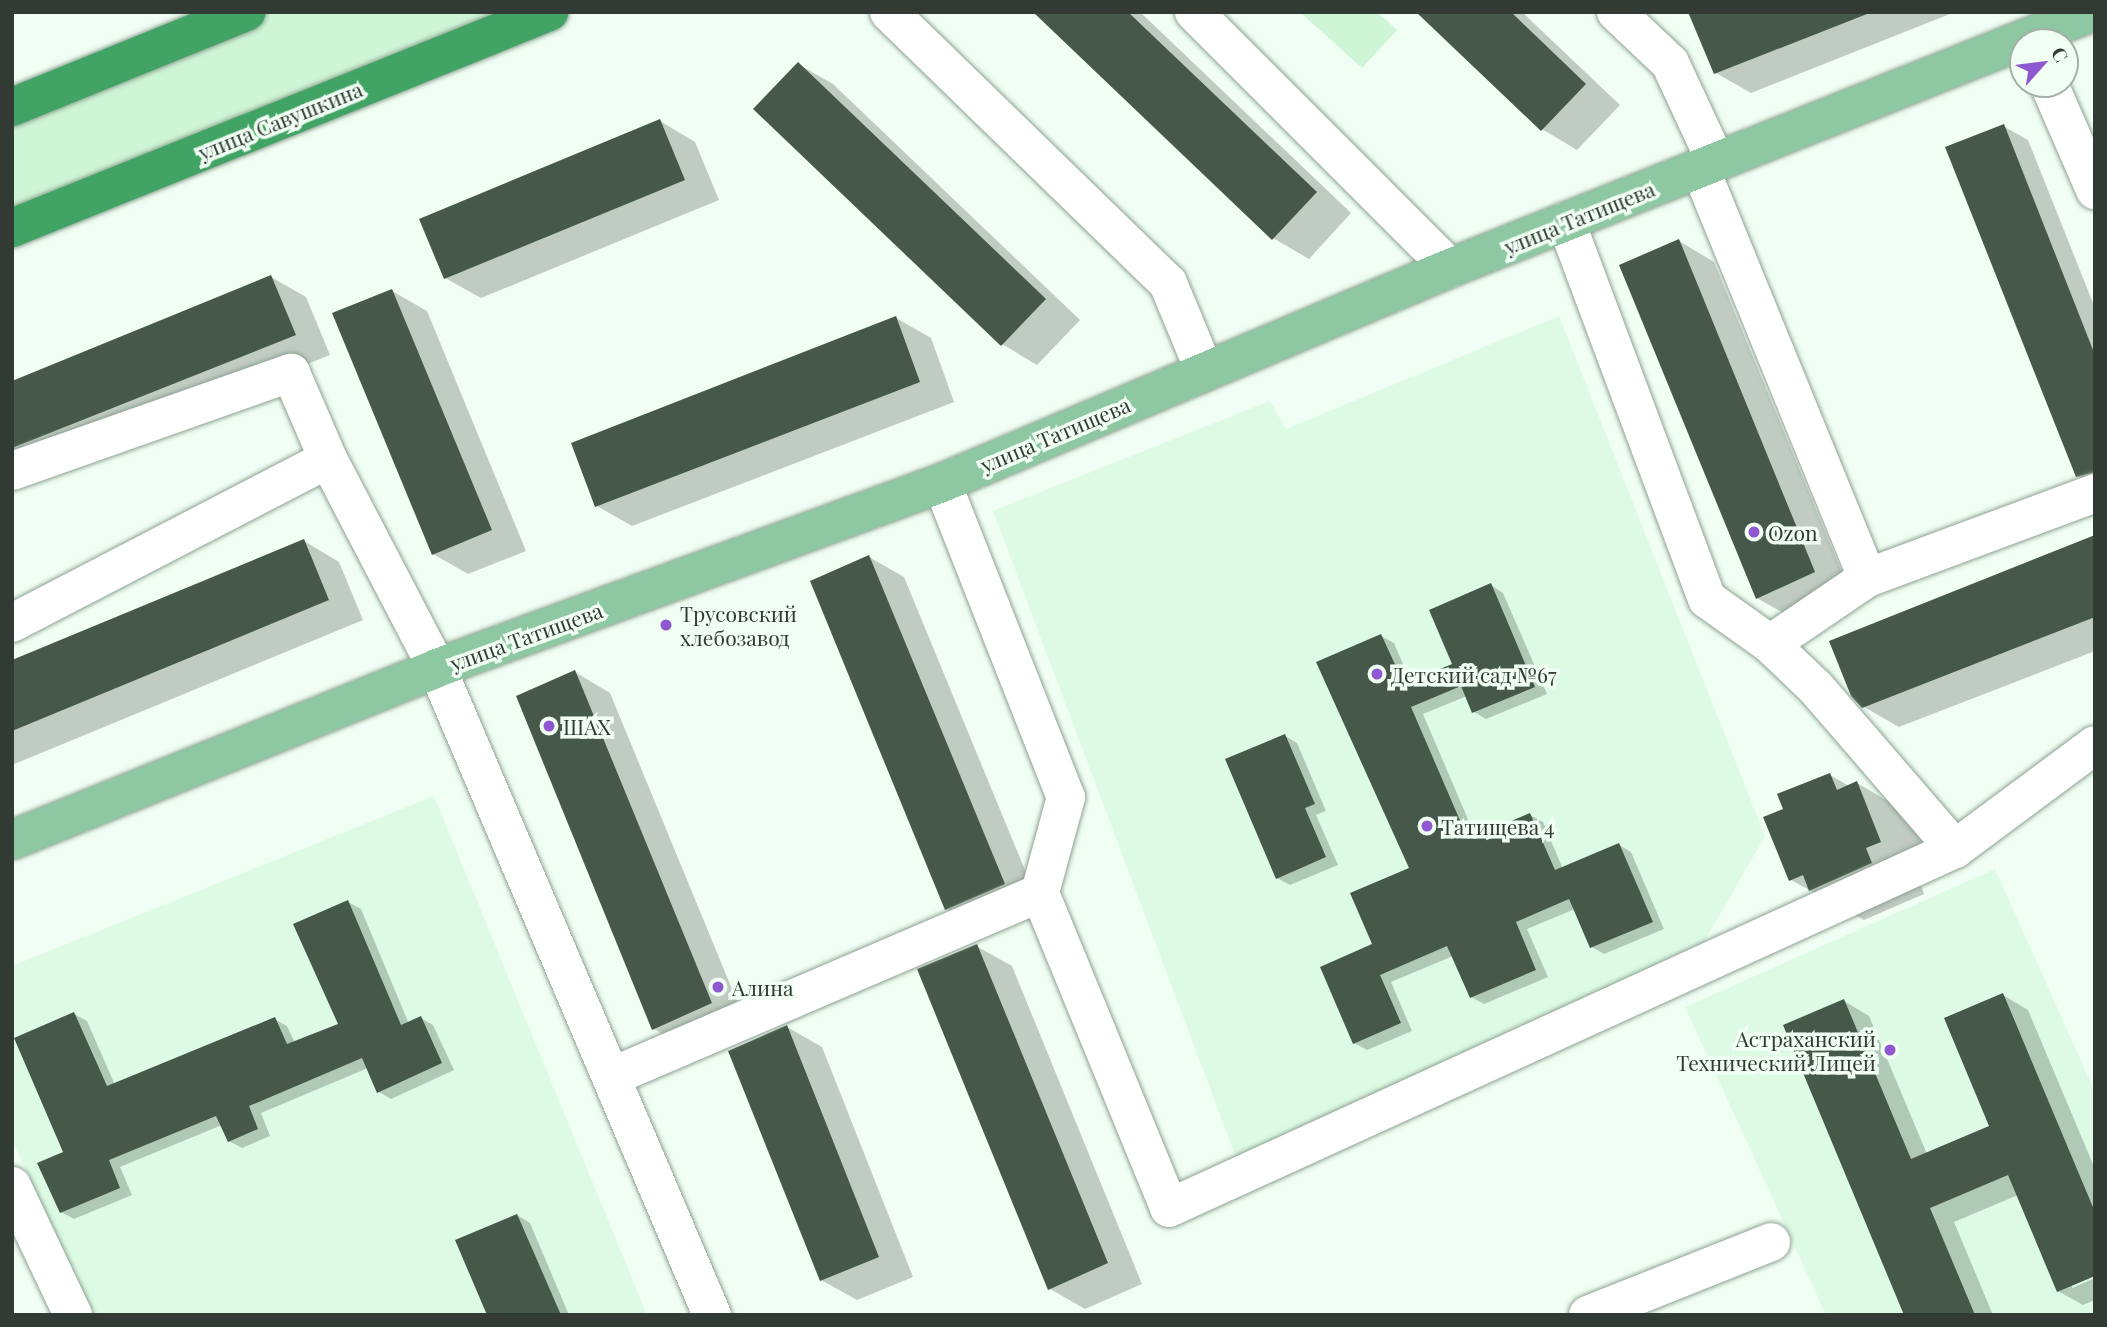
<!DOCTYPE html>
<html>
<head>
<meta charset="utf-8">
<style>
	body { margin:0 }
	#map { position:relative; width:2107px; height:1327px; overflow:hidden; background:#f0fef3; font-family:"Playfair Display",serif }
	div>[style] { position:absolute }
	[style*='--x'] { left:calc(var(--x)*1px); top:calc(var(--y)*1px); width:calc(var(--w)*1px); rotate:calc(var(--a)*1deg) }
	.built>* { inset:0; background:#ddfbe4 }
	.green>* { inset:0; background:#cdf5d6 }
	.shadow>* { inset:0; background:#0003 }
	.building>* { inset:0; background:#455849 }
	.roads { filter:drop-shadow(0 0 2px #8da292) drop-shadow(0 0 2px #8da292) }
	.minor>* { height:38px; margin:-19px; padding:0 19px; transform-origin:19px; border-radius:19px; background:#fff }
	.major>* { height:38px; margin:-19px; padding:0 19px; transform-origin:19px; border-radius:19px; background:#8dc8a2 }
	.highway>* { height:38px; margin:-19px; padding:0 19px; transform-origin:19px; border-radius:19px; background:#41a364 }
	.dots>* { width:19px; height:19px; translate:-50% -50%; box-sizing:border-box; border:4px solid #f0fef3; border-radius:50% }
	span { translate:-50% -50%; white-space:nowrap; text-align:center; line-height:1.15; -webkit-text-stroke:7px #f0fef3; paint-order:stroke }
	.street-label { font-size:21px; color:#313a33 }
	.poi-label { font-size:21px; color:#313a33 }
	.left { translate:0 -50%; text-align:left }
	.right { translate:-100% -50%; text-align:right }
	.frame { position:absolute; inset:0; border:14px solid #313a33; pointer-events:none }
	.north { position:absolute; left:2009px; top:28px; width:70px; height:70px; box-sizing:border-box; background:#f0fef3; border:2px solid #a4b0a6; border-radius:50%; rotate:62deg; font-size:19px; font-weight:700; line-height:28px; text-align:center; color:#313a33 }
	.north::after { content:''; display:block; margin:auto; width:24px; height:32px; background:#9058d0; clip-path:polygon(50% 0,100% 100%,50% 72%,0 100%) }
</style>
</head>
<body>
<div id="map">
	<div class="built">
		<i style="clip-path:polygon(1559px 316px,1765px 836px,1685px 975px,1240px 1168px,993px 511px,1270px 401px,1286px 429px)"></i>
		<i style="clip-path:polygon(434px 796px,647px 1315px,96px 1315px,78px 1286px,12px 1139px,12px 966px)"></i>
		<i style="clip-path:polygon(1995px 869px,2095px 1092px,2095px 1315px,1826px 1315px,1685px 1007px)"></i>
	</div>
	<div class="green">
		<i style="clip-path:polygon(248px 12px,549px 12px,12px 228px,12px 107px)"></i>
		<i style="clip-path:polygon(1300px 12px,1377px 12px,1397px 30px,1362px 68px)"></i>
	</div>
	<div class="shadow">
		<i style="clip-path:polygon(1036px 12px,1140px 12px,1351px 213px,1309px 259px,1273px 238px)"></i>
		<i style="clip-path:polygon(1419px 12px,1522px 12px,1620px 105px,1577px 150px,1542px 129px)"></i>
		<i style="clip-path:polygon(1690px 12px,1955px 12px,1751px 93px,1716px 73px)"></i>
		<i style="clip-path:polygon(798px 64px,833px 84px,1080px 320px,1037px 365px,1002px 344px)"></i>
		<i style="clip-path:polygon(660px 121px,695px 142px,719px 200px,481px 298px,445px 278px)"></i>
		<i style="clip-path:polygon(2003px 126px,2028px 140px,2095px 308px,2095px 486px,2077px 476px)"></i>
		<i style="clip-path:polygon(1679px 241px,1714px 262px,1850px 592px,1792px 618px,1757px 598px)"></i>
		<i style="clip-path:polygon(271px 277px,306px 297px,330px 355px,40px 470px,12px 486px,12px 383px)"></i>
		<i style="clip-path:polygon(392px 291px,427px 311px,526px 551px,468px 574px,433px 554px)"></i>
		<i style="clip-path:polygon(896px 318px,931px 338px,954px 402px,632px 526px,597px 506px)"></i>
		<i style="clip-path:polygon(2095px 537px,2095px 651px,1899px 727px,1864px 707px)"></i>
		<i style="clip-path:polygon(304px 541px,339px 562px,363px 620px,12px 765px,12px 662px)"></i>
		<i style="clip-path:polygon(869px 557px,904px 577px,1039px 904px,981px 929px,946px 909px)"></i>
		<i style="clip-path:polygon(1491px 585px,1503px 593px,1547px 694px,1486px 719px,1474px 712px,1467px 696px,1423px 714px,1476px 838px,1530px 815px,1543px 822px,1563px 869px,1619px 845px,1631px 852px,1664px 929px,1604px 954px,1592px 947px,1575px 909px,1527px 929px,1548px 977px,1484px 1004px,1471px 997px,1453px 956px,1391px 982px,1412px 1031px,1367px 1050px,1354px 1043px,1374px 945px,1411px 869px,1381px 636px,1394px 643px,1411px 683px,1454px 665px)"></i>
		<i style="clip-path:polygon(575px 672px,610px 693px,746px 1023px,689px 1049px,654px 1029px)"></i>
		<i style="clip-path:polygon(1285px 736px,1297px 743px,1326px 811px,1316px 815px,1338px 865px,1290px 885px,1277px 878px)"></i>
		<i style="clip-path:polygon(1830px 775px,1849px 786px,1857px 783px,1910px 814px,1934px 873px,1919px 879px,1924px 894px,1864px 920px,1791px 880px,1785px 810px)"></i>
		<i style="clip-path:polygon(348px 902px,361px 909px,409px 1024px,421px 1018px,433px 1025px,454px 1070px,391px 1099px,379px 1092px,368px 1068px,261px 1113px,270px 1136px,242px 1148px,229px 1141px,222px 1125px,120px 1167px,132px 1195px,74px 1219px,61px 1212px,74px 1014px,87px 1021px,115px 1085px,274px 1019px,287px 1026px,295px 1043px,340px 1025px)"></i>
		<i style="clip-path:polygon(976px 946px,1012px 966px,1142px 1284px,1085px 1309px,1050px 1289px)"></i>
		<i style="clip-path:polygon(2003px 995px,2028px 1010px,2095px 1169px,2095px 1274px,2072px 1284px,2072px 1288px,2095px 1278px,2095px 1300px,2083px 1305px,2058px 1291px,2018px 1195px,1954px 1222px,1993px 1315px,1906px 1315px,1844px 1001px,1869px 1016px,1927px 1154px,1991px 1127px)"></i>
		<i style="clip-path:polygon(787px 1027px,822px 1047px,913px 1277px,857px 1300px,821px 1280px)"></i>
		<i style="clip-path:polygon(517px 1215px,530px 1223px,569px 1315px,489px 1315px)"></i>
	</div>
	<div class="building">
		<i style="clip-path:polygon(1033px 12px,1128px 12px,1317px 192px,1272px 240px)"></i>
		<i style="clip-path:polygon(1416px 12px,1511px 12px,1586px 84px,1541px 131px)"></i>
		<i style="clip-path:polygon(1688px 12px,1867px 12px,1867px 14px,1714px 74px)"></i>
		<i style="clip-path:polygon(798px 62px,1046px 299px,1001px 346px,753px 109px)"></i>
		<i style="clip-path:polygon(660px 119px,685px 180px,444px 279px,419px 219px)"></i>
		<i style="clip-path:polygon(2004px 124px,2095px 355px,2095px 472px,2076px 477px,1945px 147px)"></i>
		<i style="clip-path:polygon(1679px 239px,1815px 572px,1756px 599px,1619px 265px)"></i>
		<i style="clip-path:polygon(271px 275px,296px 335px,12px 448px,12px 381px)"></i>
		<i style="clip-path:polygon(392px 289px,492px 530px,432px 555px,332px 313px)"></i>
		<i style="clip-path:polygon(896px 316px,920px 382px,595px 507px,571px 443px)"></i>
		<i style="clip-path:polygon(2095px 535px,2095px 617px,1862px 708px,1851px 696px,1829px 641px)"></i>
		<i style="clip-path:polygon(304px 539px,329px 600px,12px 731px,12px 660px)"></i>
		<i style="clip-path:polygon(869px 555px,1005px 884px,945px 910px,810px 581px)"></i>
		<i style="clip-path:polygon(1491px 583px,1535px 687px,1472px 713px,1461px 686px,1411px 707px,1468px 839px,1530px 813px,1555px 870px,1619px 843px,1653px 922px,1590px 948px,1569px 899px,1516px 922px,1536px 970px,1470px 998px,1447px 946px,1380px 975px,1401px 1023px,1353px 1044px,1320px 967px,1372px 944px,1350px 893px,1409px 868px,1316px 662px,1381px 634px,1404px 684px,1452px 664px,1429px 610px)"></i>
		<i style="clip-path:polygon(575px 670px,712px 1003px,652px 1030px,516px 696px)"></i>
		<i style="clip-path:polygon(1285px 734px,1315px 804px,1305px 808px,1326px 857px,1276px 879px,1225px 759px)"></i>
		<i style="clip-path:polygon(1830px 773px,1837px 790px,1857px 781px,1881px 842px,1866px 848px,1872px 863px,1809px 891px,1803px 875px,1789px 881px,1763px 817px,1783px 809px,1777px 794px)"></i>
		<i style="clip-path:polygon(348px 900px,401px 1025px,421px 1016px,442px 1063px,377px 1093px,362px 1058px,249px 1106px,258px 1129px,228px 1142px,216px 1116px,109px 1160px,120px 1188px,60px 1213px,37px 1163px,63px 1152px,14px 1038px,74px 1012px,107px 1086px,275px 1017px,287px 1044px,338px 1024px,293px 924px)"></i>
		<i style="clip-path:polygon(977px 944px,1108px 1263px,1048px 1290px,917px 969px)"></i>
		<i style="clip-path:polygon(2003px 993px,2095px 1212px,2095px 1276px,2057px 1292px,2008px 1175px,1930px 1208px,1975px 1315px,1904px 1315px,1783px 1025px,1844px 999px,1911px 1159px,1989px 1126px,1944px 1018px)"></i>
		<i style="clip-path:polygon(787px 1025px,879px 1257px,820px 1281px,728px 1051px)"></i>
		<i style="clip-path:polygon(517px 1214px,561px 1315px,487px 1315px,455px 1240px)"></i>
	</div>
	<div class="roads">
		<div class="minor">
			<i style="--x:889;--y:12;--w:389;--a:44.2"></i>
			<i style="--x:1168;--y:283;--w:94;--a:67.5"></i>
			<i style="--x:1194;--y:12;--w:362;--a:45"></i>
			<i style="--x:1616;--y:12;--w:74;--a:43.4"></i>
			<i style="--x:1670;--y:63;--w:109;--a:65.1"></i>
			<i style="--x:2049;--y:84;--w:116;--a:66.5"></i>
			<i style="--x:1700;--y:168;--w:443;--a:67.8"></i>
			<i style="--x:12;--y:471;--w:296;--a:-19.4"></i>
			<i style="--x:291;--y:373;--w:94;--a:66.7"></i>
			<i style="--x:328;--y:459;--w:236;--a:62.5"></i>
			<i style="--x:437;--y:668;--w:703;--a:66.97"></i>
			<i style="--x:942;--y:483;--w:338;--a:68.5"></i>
			<i style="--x:1066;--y:797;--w:99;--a:105.2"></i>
			<i style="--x:1040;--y:893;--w:340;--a:67.7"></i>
			<i style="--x:1169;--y:1208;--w:864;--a:-24.55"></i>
			<i style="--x:1955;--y:849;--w:214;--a:-130.8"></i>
			<i style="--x:1815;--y:687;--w:62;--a:-136.3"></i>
			<i style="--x:1770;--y:644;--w:77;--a:-144.5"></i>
			<i style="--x:1707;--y:599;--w:403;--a:-110.5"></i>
			<i style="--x:12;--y:623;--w:356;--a:-27.4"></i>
			<i style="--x:1770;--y:644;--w:117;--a:-34.2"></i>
			<i style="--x:1867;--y:578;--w:243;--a:-20.4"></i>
			<i style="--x:1955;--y:849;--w:174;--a:-36.6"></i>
			<i style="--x:613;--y:1076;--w:465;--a:-23.2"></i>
			<i style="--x:12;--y:1186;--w:143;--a:64.7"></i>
			<i style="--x:1588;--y:1315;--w:197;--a:-21.7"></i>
		</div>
		<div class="major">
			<i style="--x:12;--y:840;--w:458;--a:-22"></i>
			<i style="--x:437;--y:668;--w:538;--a:-20.12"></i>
			<i style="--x:942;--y:483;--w:552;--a:-22.94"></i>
			<i style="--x:1450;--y:268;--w:691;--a:-21.74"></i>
		</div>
		<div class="highway">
			<i style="--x:12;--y:107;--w:253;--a:-22.1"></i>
			<i style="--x:12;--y:228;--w:579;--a:-21.91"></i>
		</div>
	</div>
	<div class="dots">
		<i style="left:1754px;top:532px;background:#9058d0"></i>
		<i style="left:666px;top:625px;background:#9058d0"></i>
		<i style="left:1377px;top:674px;background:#9058d0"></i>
		<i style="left:549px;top:726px;background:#9058d0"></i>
		<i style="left:1427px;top:826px;background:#9058d0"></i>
		<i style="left:718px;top:987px;background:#9058d0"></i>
		<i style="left:1890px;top:1050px;background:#9058d0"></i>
	</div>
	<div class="street-label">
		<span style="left:280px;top:120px;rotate:-22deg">улица Савушкина</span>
		<span style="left:1579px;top:217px;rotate:-22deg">улица Татищева</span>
		<span style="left:1055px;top:434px;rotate:-23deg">улица Татищева</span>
		<span style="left:526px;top:636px;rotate:-20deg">улица Татищева</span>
	</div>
	<div class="poi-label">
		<span class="left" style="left:1768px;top:532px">Ozon</span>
		<span class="left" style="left:680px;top:625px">Трусовский<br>хлебозавод</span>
		<span class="left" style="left:1391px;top:674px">Детский сад №67</span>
		<span class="left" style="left:563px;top:726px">ШАХ</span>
		<span class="left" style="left:1441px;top:826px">Татищева 4</span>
		<span class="left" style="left:732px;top:987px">Алина</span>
		<span class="right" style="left:1876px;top:1050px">Астраханский<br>Технический Лицей</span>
	</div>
	<div class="frame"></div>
	<div class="north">С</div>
</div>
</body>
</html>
